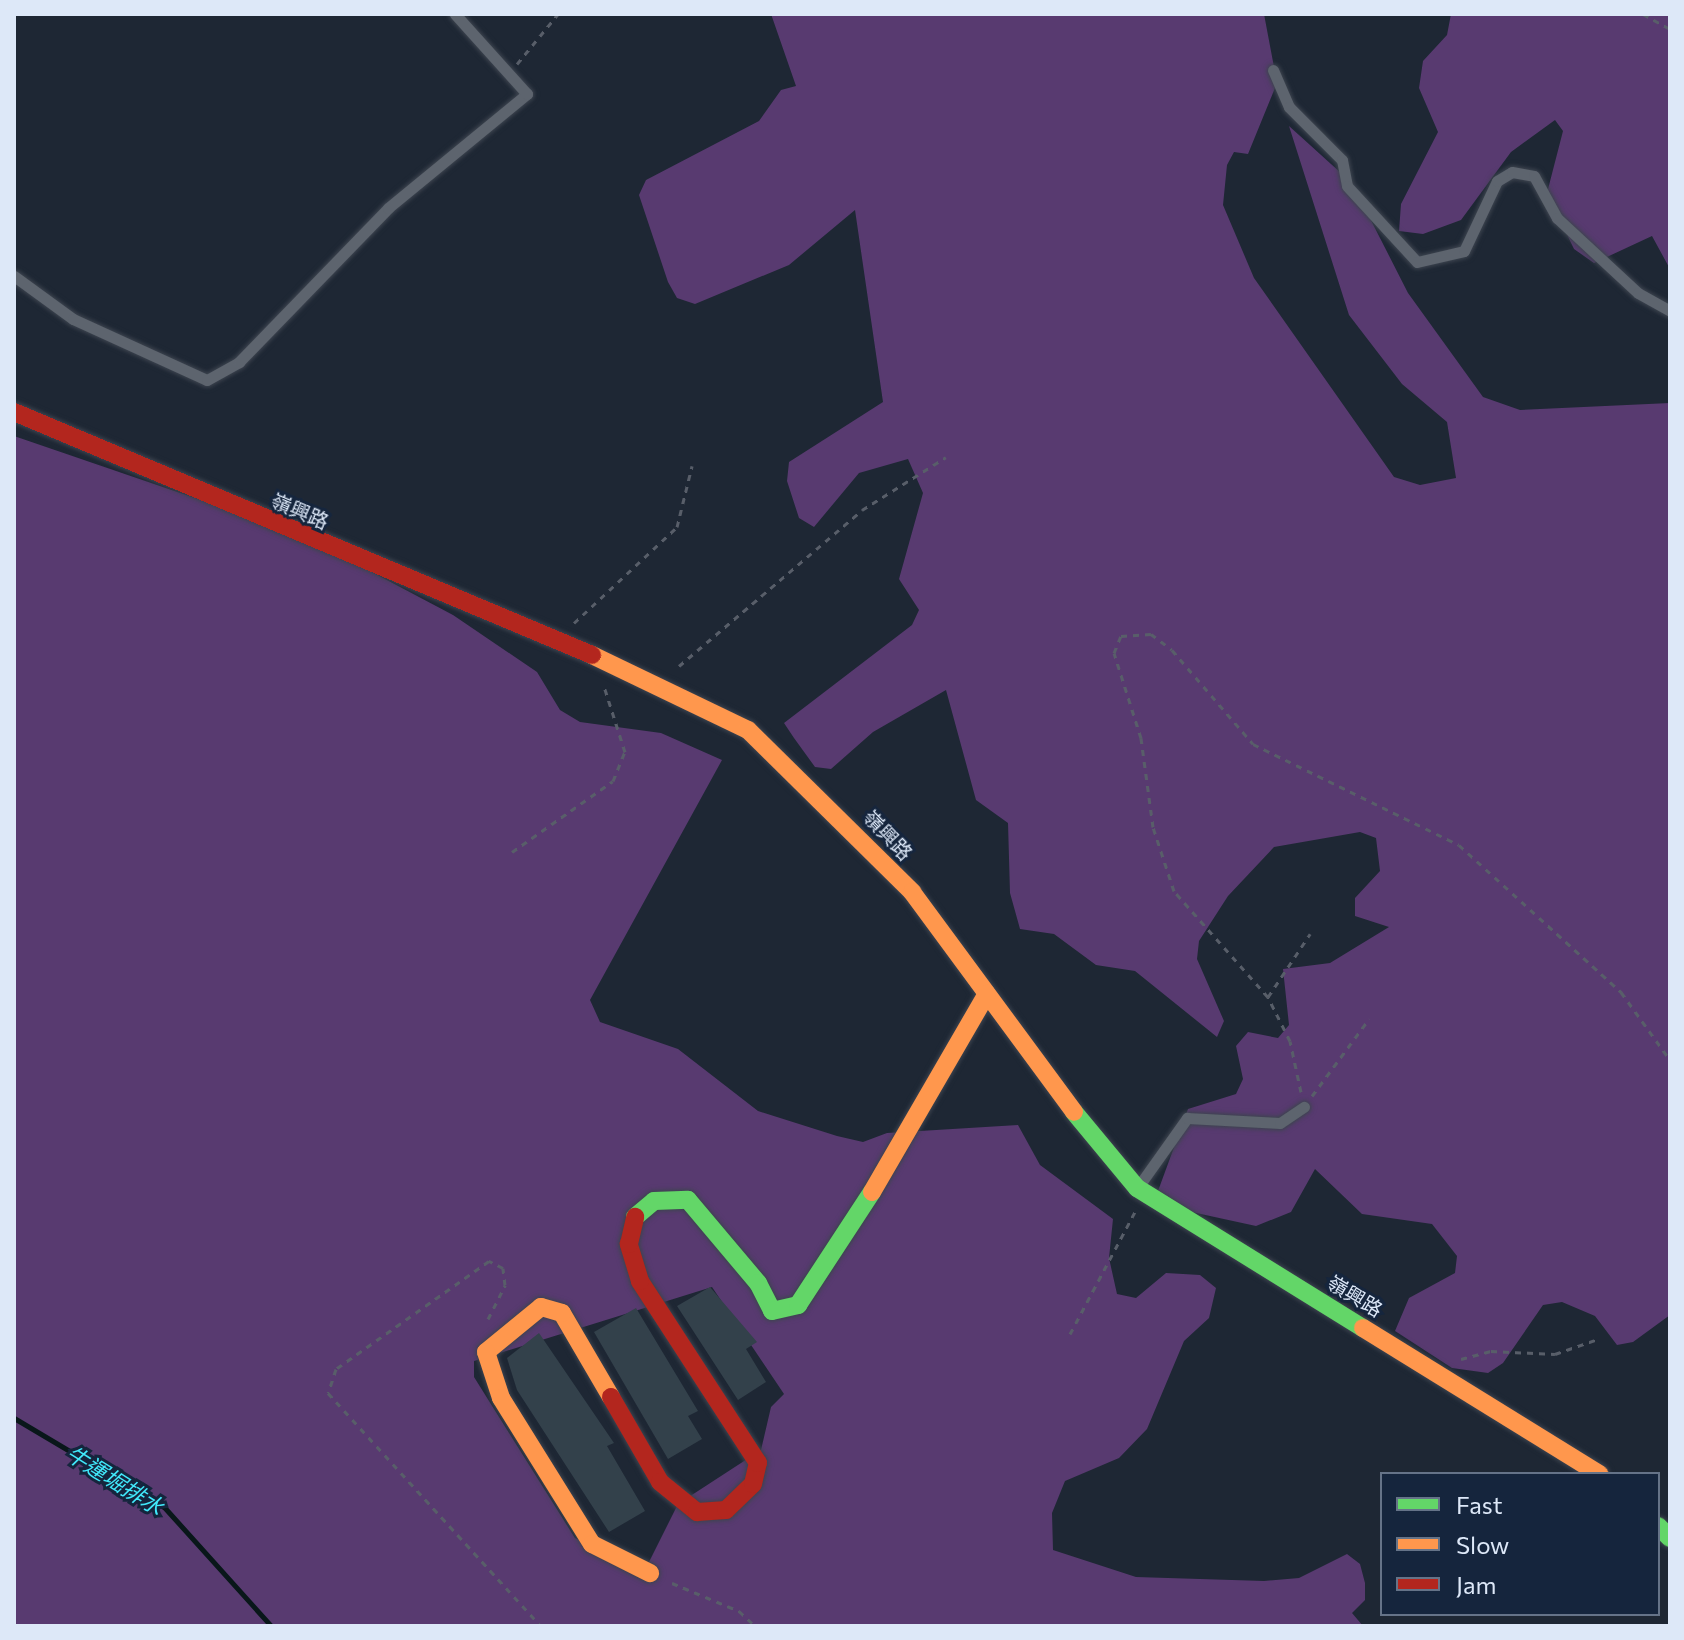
<!DOCTYPE html>
<html>
<head>
<meta charset="utf-8">
<style>
	body { margin:0 }
	#map { position:relative; width:1684px; height:1640px; overflow:hidden; background:#1e2734; font-family:Commissioner,"Noto Sans TC",sans-serif }
	div>[style] { position:absolute }
	[style*='--x'] { left:calc(var(--x)*1px); top:calc(var(--y)*1px); width:calc(var(--w)*1px); rotate:calc(var(--a)*1deg) }
	.forest>* { inset:0; background:#583a70 }
	.stream>* { height:5px; margin:-2.5px; padding:0 2.5px; transform-origin:2.5px; border-radius:2.5px; background:#09171a }
	.building>* { inset:0; background:#33414b }
	.path>* { height:3px; margin-top:-1.5px; transform-origin:0; background:repeating-linear-gradient(90deg,#585e69 0 6px,transparent 0 12px) }
	.roads { filter:drop-shadow(0 0 2px #3d444f) drop-shadow(0 0 2px #3d444f) }
	.lane>* { height:11px; margin:-5.5px; padding:0 5.5px; transform-origin:5.5px; border-radius:5.5px; background:#5d646e }
	.fast>* { height:18px; margin:-9px; padding:0 9px; transform-origin:9px; border-radius:9px; background:#63d668 }
	.slow>* { height:18px; margin:-9px; padding:0 9px; transform-origin:9px; border-radius:9px; background:#ff974d }
	.jam>* { height:18px; margin:-9px; padding:0 9px; transform-origin:9px; border-radius:9px; background:#b3261e }
	span { translate:-50% -50%; white-space:nowrap; text-align:center; line-height:1.15; -webkit-text-stroke:6px #15253d; paint-order:stroke }
	.street-label { font-size:20px; color:#dde8f8 }
	.water-label { font-size:22px; color:#41e9fb; font-style:italic }
	.frame { position:absolute; inset:0; border:16px solid #dde8f8; pointer-events:none }
	.legend { position:absolute; left:1380px; top:1472px; width:280px; height:144px; box-sizing:border-box; background:#15253d; border:2px solid #657388; margin:0; padding:10px 14px; list-style:none; font-size:24px; color:#dde8f8 }
	.legend li { display:flex; align-items:center; gap:16px; height:40px }
	.legend b { width:40px; border:2px solid #657388 }
</style>
</head>
<body>
<div id="map">
	<div class="forest">
		<i style="clip-path:polygon(771px 14px,1264px 14px,1277px 83px,1248px 154px,1234px 152px,1227px 165px,1223px 205px,1254px 278px,1394px 477px,1420px 485px,1456px 478px,1447px 422px,1402px 384px,1349px 315px,1289px 126px,1352px 183px,1408px 293px,1483px 397px,1520px 410px,1670px 403px,1670px 1315px,1633px 1342px,1617px 1345px,1595px 1316px,1562px 1302px,1543px 1305px,1503px 1363px,1488px 1373px,1452px 1368px,1395px 1331px,1409px 1298px,1455px 1273px,1457px 1256px,1432px 1224px,1362px 1214px,1315px 1169px,1291px 1212px,1256px 1226px,1187px 1211px,1158px 1191px,1188px 1109px,1236px 1094px,1243px 1079px,1236px 1046px,1248px 1032px,1278px 1038px,1289px 1025px,1283px 969px,1330px 963px,1389px 927px,1355px 916px,1355px 898px,1380px 871px,1376px 838px,1360px 832px,1274px 847px,1228px 896px,1199px 941px,1197px 959px,1224px 1021px,1217px 1037px,1135px 971px,1096px 965px,1054px 934px,1020px 929px,1010px 893px,1008px 823px,976px 800px,946px 690px,873px 732px,831px 769px,815px 767px,794px 738px,784px 723px,912px 625px,919px 610px,899px 579px,923px 493px,908px 459px,859px 473px,814px 527px,799px 518px,787px 481px,789px 462px,883px 402px,855px 210px,789px 265px,695px 304px,677px 298px,668px 282px,639px 195px,646px 180px,759px 121px,781px 90px,796px 86px)"></i>
		<i style="clip-path:polygon(1451px 14px,1670px 14px,1670px 269px,1652px 236px,1594px 263px,1574px 249px,1547px 193px,1563px 131px,1555px 120px,1511px 152px,1461px 220px,1423px 234px,1399px 231px,1401px 204px,1438px 132px,1419px 88px,1423px 61px,1447px 35px)"></i>
		<i style="clip-path:polygon(evenodd,14px 436px,300px 534px,453px 615px,537px 672px,560px 710px,580px 722px,661px 733px,722px 760px,590px 1000px,600px 1022px,678px 1049px,758px 1111px,837px 1136px,863px 1142px,887px 1133px,1018px 1125px,1040px 1165px,1113px 1219px,1109px 1258px,1117px 1294px,1136px 1298px,1166px 1273px,1200px 1275px,1216px 1288px,1209px 1318px,1184px 1341px,1147px 1429px,1119px 1458px,1065px 1481px,1052px 1513px,1053px 1550px,1136px 1577px,1264px 1581px,1299px 1578px,1347px 1554px,1360px 1564px,1365px 1583px,1365px 1600px,1352px 1613px,1363px 1626px,14px 1626px,14px 436px,712px 1287px,784px 1394px,771px 1407px,761px 1450px,678px 1504px,645px 1570px,575px 1538px,474px 1377px,474px 1361px,712px 1287px)"></i>
	</div>
	<div class="stream">
		<i style="--x:14;--y:1418;--w:174;--a:30.7"></i>
		<i style="--x:164;--y:1507;--w:160;--a:48"></i>
	</div>
	<div class="building">
		<i style="clip-path:polygon(710px 1287px,757px 1342px,746px 1349px,766px 1382px,738px 1400px,677px 1306px)"></i>
		<i style="clip-path:polygon(636px 1308px,698px 1411px,688px 1416px,702px 1439px,668px 1459px,594px 1332px)"></i>
		<i style="clip-path:polygon(539px 1333px,614px 1443px,607px 1446px,645px 1511px,609px 1532px,517px 1390px,507px 1358px)"></i>
	</div>
	<div class="path">
		<i style="--x:1643;--y:14;--w:31;--a:29"></i>
		<i style="--x:517;--y:64;--w:65;--a:-50.6"></i>
		<i style="--x:574;--y:623;--w:141;--a:-43"></i>
		<i style="--x:677;--y:527;--w:63;--a:-76.2"></i>
		<i style="--x:679;--y:666;--w:240;--a:-40.4"></i>
		<i style="--x:862;--y:510;--w:99;--a:-32.2"></i>
		<i style="--x:512;--y:852;--w:123;--a:-35.1"></i>
		<i style="--x:613;--y:781;--w:31;--a:-68"></i>
		<i style="--x:625;--y:752;--w:69;--a:-107.7"></i>
		<i style="--x:1268;--y:997;--w:76;--a:-56.3"></i>
		<i style="--x:1301;--y:1092;--w:52;--a:-102.2"></i>
		<i style="--x:1290;--y:1041;--w:49;--a:-116.6"></i>
		<i style="--x:1268;--y:997;--w:142;--a:-131.6"></i>
		<i style="--x:1174;--y:891;--w:67;--a:-108.2"></i>
		<i style="--x:1153;--y:827;--w:90;--a:-97.7"></i>
		<i style="--x:1141;--y:738;--w:89;--a:-107.6"></i>
		<i style="--x:1114;--y:653;--w:18;--a:-68"></i>
		<i style="--x:1121;--y:636;--w:30;--a:-4"></i>
		<i style="--x:1151;--y:634;--w:26;--a:37"></i>
		<i style="--x:1172;--y:650;--w:124;--a:49.2"></i>
		<i style="--x:1253;--y:744;--w:229;--a:26.1"></i>
		<i style="--x:1459;--y:845;--w:219;--a:42.2"></i>
		<i style="--x:1621;--y:992;--w:84;--a:54.2"></i>
		<i style="--x:1312;--y:1096;--w:96;--a:-53.5"></i>
		<i style="--x:488;--y:1319;--w:38;--a:-63"></i>
		<i style="--x:505;--y:1285;--w:17;--a:-97"></i>
		<i style="--x:503;--y:1268;--w:16;--a:-153"></i>
		<i style="--x:489;--y:1261;--w:187;--a:144.8"></i>
		<i style="--x:336;--y:1369;--w:25;--a:108"></i>
		<i style="--x:328;--y:1393;--w:316;--a:47.6"></i>
		<i style="--x:1070;--y:1334;--w:138;--a:-62"></i>
		<i style="--x:1461;--y:1359;--w:31;--a:-15"></i>
		<i style="--x:1491;--y:1351;--w:64;--a:2.7"></i>
		<i style="--x:1555;--y:1354;--w:46;--a:-19.2"></i>
		<i style="--x:672;--y:1583;--w:73;--a:22.7"></i>
		<i style="--x:739;--y:1611;--w:22;--a:43"></i>
	</div>
	<div class="roads">
		<div class="lane">
			<i style="--x:1273;--y:70;--w:40;--a:66.6"></i>
			<i style="--x:1289;--y:107;--w:75;--a:45"></i>
			<i style="--x:1342;--y:160;--w:26;--a:79"></i>
			<i style="--x:1347;--y:186;--w:103;--a:47.4"></i>
			<i style="--x:1417;--y:262;--w:48;--a:-13.2"></i>
			<i style="--x:1464;--y:251;--w:77;--a:-64.8"></i>
			<i style="--x:1497;--y:181;--w:17;--a:-31"></i>
			<i style="--x:1512;--y:172;--w:22;--a:10"></i>
			<i style="--x:1534;--y:176;--w:48;--a:61.3"></i>
			<i style="--x:1557;--y:218;--w:110;--a:42.8"></i>
			<i style="--x:1638;--y:293;--w:37;--a:29"></i>
			<i style="--x:14;--y:276;--w:73;--a:36.1"></i>
			<i style="--x:73;--y:319;--w:147;--a:24.5"></i>
			<i style="--x:207;--y:380;--w:37;--a:-29"></i>
			<i style="--x:239;--y:362;--w:214;--a:-45.9"></i>
			<i style="--x:388;--y:208;--w:180;--a:-39.4"></i>
			<i style="--x:527;--y:94;--w:108;--a:-132"></i>
			<i style="--x:1138;--y:1187;--w:85;--a:-54.6"></i>
			<i style="--x:1187;--y:1118;--w:93;--a:3.1"></i>
			<i style="--x:1280;--y:1123;--w:29;--a:-34"></i>
		</div>
		<div class="fast">
			<i style="--x:1074;--y:1112;--w:99;--a:50.3"></i>
			<i style="--x:1137;--y:1188;--w:266;--a:31.8"></i>
			<i style="--x:635;--y:1217;--w:25;--a:-40"></i>
			<i style="--x:654;--y:1201;--w:34;--a:-2"></i>
			<i style="--x:688;--y:1200;--w:109;--a:49.9"></i>
			<i style="--x:758;--y:1283;--w:31;--a:63"></i>
			<i style="--x:772;--y:1311;--w:27;--a:-13"></i>
			<i style="--x:798;--y:1305;--w:135;--a:-56.8"></i>
			<i style="--x:1658;--y:1526;--w:17;--a:45"></i>
		</div>
		<div class="slow">
			<i style="--x:592;--y:655;--w:173;--a:25.7"></i>
			<i style="--x:748;--y:730;--w:231;--a:44.6"></i>
			<i style="--x:912;--y:892;--w:273;--a:53.6"></i>
			<i style="--x:872;--y:1192;--w:229;--a:-59.9"></i>
			<i style="--x:1363;--y:1328;--w:278;--a:31.7"></i>
			<i style="--x:611;--y:1397;--w:97;--a:-120.3"></i>
			<i style="--x:562;--y:1313;--w:22;--a:-164"></i>
			<i style="--x:541;--y:1307;--w:71;--a:140.7"></i>
			<i style="--x:486;--y:1352;--w:48;--a:71.9"></i>
			<i style="--x:501;--y:1398;--w:172;--a:58.1"></i>
			<i style="--x:592;--y:1544;--w:65;--a:26.6"></i>
		</div>
		<div class="jam">
			<i style="--x:14;--y:412;--w:627;--a:22.8"></i>
			<i style="--x:611;--y:1397;--w:98;--a:60"></i>
			<i style="--x:660;--y:1482;--w:48;--a:39"></i>
			<i style="--x:697;--y:1512;--w:29;--a:-4"></i>
			<i style="--x:726;--y:1510;--w:37;--a:-44"></i>
			<i style="--x:753;--y:1484;--w:22;--a:-77"></i>
			<i style="--x:758;--y:1463;--w:217;--a:-123"></i>
			<i style="--x:640;--y:1281;--w:39;--a:-107"></i>
			<i style="--x:629;--y:1244;--w:28;--a:-77"></i>
		</div>
	</div>
	<div class="street-label">
		<span style="left:300px;top:511px;rotate:23deg">嶺興路</span>
		<span style="left:888px;top:835px;rotate:46deg">嶺興路</span>
		<span style="left:1355px;top:1296px;rotate:31deg">嶺興路</span>
	</div>
	<div class="water-label">
		<span style="left:115px;top:1480px;rotate:32deg">牛運堀排水</span>
	</div>
	<div class="frame"></div>
	<ul class="legend">
	<li><b style="height:10px;background:#63d668"></b>Fast</li>
	<li><b style="height:10px;background:#ff974d"></b>Slow</li>
	<li><b style="height:10px;background:#b3261e"></b>Jam</li>
	</ul>
</div>
</body>
</html>
